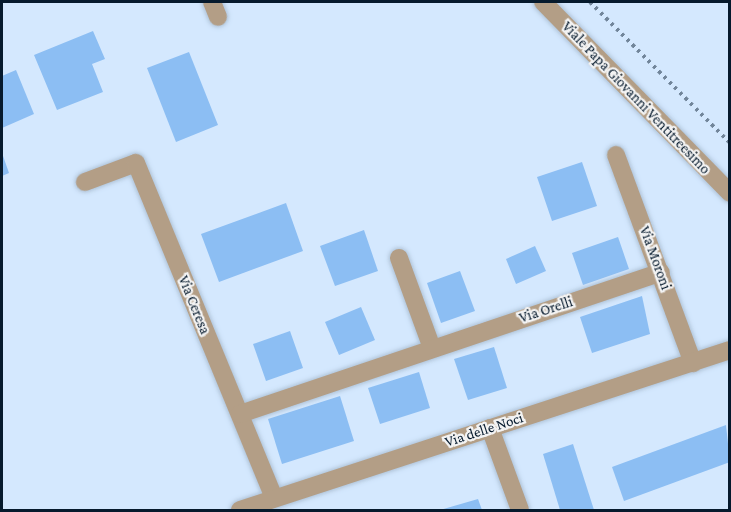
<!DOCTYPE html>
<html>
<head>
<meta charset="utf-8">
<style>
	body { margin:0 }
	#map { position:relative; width:731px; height:512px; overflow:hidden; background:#d4e8fe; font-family:"Crimson Pro",serif }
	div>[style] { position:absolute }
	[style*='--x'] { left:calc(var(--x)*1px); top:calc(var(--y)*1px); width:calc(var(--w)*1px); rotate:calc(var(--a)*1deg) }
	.building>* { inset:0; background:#8cbef3 }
	.path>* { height:4px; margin-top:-2px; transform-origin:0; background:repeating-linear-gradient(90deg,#71859a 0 3px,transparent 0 7.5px) }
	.roads { filter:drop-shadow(0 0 2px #afc3d8) drop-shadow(0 0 2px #afc3d8) }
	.minor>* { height:18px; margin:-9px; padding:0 9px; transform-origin:9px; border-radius:9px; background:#b39e86 }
	.tertiary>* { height:18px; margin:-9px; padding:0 9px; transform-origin:9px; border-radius:9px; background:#b39e86 }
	span { translate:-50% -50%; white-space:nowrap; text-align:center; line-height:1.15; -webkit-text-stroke:4.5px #f3f3f3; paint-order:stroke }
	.street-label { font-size:15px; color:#061a2d }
	.frame { position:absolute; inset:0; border:3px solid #061a2d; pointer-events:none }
</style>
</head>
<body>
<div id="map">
	<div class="building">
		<i style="clip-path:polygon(93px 31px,105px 59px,92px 64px,103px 92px,57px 110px,34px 55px)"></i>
		<i style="clip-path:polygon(189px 52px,218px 125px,176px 142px,147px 68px)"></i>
		<i style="clip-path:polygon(16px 70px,34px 114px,2px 128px,2px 76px)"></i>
		<i style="clip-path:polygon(2px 153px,9px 173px,2px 176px)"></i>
		<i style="clip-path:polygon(582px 162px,597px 206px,552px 221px,537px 177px)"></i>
		<i style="clip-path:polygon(286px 203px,303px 251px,219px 282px,201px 234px)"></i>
		<i style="clip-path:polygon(364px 230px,378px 271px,335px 286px,320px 246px)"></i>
		<i style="clip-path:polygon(618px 237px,629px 269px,583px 285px,572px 253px)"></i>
		<i style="clip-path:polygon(535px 246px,546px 271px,516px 284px,506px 259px)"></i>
		<i style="clip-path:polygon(460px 271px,475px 311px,441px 323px,427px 283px)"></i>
		<i style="clip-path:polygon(642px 296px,650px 334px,592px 353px,580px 317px)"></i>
		<i style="clip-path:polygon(361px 307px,375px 340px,339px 355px,325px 322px)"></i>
		<i style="clip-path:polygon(290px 331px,303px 368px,266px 381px,253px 344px)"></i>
		<i style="clip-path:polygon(494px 347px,507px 388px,468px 400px,454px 359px)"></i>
		<i style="clip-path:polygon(419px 372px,430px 408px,380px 424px,368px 388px)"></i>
		<i style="clip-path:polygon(340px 396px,354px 441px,282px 464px,268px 419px)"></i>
		<i style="clip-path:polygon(726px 425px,730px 462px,624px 501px,612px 467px)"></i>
		<i style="clip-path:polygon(573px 444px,594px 510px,560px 510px,543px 454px)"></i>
		<i style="clip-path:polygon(478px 499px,482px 510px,440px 510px)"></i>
	</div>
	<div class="path">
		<i style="--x:590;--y:2;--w:199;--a:45.2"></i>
	</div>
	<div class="roads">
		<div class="minor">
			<i style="--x:212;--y:2;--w:16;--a:68"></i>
			<i style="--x:616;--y:155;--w:222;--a:69.7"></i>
			<i style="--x:85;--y:182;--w:54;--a:-20.4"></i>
			<i style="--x:136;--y:163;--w:362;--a:67.6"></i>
			<i style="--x:399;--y:258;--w:96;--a:69.9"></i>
			<i style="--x:240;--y:414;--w:444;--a:-18.6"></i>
			<i style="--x:490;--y:428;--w:87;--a:69.9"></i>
			<i style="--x:240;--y:510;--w:515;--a:-18.08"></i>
		</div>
		<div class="tertiary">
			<i style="--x:543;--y:2;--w:267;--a:45.6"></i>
		</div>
	</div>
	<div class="street-label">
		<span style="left:636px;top:98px;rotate:46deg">Viale Papa Giovanni Ventitreesimo</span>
		<span style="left:655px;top:258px;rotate:70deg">Via Moroni</span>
		<span style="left:194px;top:305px;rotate:68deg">Via Ceresa</span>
		<span style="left:546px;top:310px;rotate:-18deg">Via Orelli</span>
		<span style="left:484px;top:430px;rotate:-18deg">Via delle Noci</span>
	</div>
	<div class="frame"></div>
</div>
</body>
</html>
